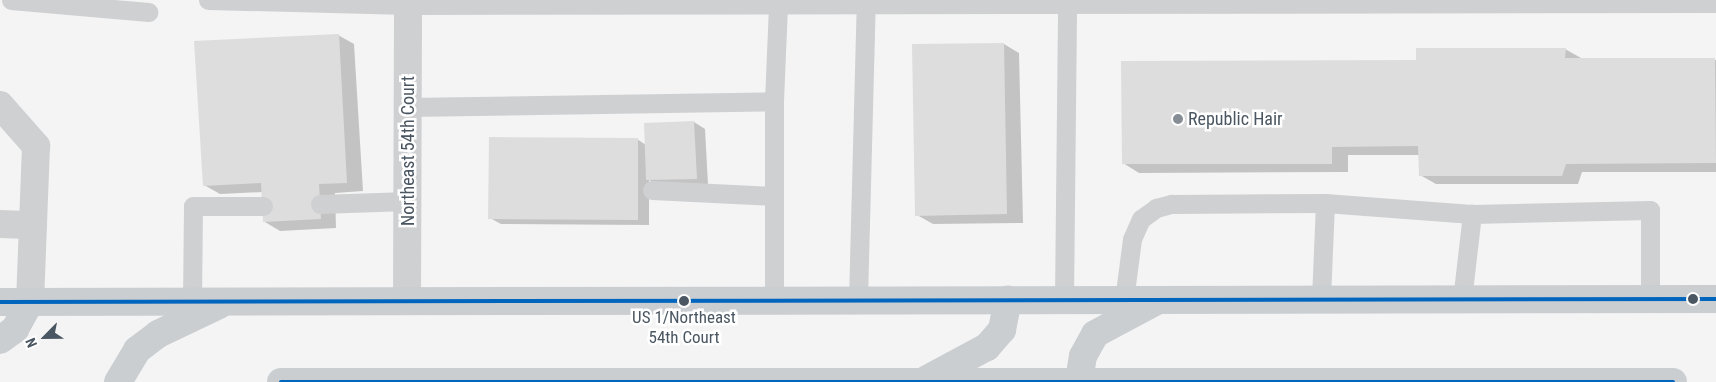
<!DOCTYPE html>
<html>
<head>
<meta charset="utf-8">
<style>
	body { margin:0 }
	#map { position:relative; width:1716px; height:382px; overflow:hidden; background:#f4f4f4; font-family:"Roboto Condensed",sans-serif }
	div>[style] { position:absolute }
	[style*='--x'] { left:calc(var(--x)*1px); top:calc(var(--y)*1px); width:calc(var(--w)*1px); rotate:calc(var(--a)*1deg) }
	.shadow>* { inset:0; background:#0003 }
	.building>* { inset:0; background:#ddddde }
	.lane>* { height:19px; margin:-9.5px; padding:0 9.5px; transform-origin:9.5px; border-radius:9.5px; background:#ced0d2 }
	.street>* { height:28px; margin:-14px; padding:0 14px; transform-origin:14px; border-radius:14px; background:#ced0d2 }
	.primary>* { height:28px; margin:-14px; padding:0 14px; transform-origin:14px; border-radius:14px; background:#caced1 }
	.bus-1>* { height:4px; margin:-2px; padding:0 2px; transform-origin:2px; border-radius:2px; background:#0065bd }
	.dots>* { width:14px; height:14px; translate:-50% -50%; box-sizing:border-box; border:2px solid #fff; border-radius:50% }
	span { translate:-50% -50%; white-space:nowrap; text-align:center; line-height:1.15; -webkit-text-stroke:5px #fff; paint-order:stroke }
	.bus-label { font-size:17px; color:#4a5661 }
	.poi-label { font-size:18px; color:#4a5661 }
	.left { translate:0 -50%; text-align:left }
	.street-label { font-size:18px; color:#4a5661 }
	.north { position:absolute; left:20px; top:312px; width:50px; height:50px; -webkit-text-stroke:4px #fff; paint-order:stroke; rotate:247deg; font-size:14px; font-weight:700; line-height:20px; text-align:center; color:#4a5661 }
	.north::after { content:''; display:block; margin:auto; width:18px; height:22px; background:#4a5661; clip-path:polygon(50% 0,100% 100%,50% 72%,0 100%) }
</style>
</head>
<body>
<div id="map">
	<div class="shadow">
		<i style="clip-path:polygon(338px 35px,354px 44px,363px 191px,335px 193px,336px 228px,280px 231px,265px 222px,263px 192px,220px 194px,204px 185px)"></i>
		<i style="clip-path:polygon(1004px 44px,1019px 53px,1023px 223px,933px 224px,917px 215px)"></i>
		<i style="clip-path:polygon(1565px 49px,1581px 58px,1716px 60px,1716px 172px,1582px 172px,1578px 184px,1436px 184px,1420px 175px,1420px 155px,1348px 155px,1348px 172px,1139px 173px,1123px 163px,1417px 62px)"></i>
		<i style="clip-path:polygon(694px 122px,705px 129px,708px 184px,659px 186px,649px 180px,649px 225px,501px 224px,490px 218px,637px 139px,646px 145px)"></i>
	</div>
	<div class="building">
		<i style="clip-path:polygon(339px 34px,347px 183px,319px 184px,321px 219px,263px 222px,261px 183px,203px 186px,194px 41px)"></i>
		<i style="clip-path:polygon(1004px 43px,1007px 214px,915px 216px,912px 44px)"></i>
		<i style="clip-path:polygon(1416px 48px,1566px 48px,1565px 58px,1715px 58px,1716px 163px,1566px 164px,1562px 176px,1419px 176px,1418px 146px,1332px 147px,1332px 164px,1122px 164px,1121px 61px,1416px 60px)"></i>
		<i style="clip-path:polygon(694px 121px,697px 179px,646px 180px,644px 123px)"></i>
		<i style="clip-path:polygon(489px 137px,638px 138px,638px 220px,488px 219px)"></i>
	</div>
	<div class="lane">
		<i style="--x:11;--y:0;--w:138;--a:5"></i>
		<i style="--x:208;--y:0;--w:200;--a:1.4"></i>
		<i style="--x:408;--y:5;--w:1308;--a:-0.09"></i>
		<i style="--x:408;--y:107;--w:366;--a:-0.9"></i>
		<i style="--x:774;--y:101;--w:96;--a:-87.6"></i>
		<i style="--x:652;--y:190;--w:122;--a:2.8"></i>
		<i style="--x:1325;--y:203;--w:147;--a:4.3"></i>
		<i style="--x:1472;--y:214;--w:178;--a:-1.3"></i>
		<i style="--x:1650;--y:210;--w:89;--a:90"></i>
		<i style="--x:320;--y:204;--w:87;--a:-2"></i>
		<i style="--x:858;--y:300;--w:296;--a:-88.5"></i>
		<i style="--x:1064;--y:300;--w:296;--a:-89.4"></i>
		<i style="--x:1124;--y:300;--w:62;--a:-82.5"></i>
		<i style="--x:1132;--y:239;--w:22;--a:-66"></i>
		<i style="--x:1141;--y:219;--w:19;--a:-36"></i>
		<i style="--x:1156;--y:208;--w:16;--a:-15"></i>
		<i style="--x:1171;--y:204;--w:154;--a:-0.4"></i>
		<i style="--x:1325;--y:203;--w:97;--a:92.4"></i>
		<i style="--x:1462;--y:300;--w:87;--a:-83.4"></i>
		<i style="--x:774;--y:301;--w:200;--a:-90"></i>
		<i style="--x:192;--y:302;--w:96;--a:-89.4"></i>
		<i style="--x:193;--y:206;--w:70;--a:0"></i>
	</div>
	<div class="street">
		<i style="--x:0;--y:105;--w:55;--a:48.7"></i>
		<i style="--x:36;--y:146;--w:156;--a:92.2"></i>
		<i style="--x:0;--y:224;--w:33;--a:2"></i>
		<i style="--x:407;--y:301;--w:301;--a:-89.8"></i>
	</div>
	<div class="primary">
		<i style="--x:0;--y:302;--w:1716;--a:-0.1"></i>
		<i style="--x:0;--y:340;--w:19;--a:-36"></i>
		<i style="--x:15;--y:329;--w:31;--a:-61"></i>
		<i style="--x:927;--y:379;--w:68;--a:-28.1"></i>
		<i style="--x:987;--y:347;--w:23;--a:-49"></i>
		<i style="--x:1002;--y:330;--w:31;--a:-79"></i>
		<i style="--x:1079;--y:381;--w:25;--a:-81"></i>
		<i style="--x:1083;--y:356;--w:25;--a:-61"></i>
		<i style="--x:1095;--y:334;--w:68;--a:-28.1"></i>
		<i style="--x:118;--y:382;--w:37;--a:-59"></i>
		<i style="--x:137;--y:350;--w:26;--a:-37"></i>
		<i style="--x:158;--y:334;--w:68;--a:-25.4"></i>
		<i style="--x:281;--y:382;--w:1392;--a:0"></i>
	</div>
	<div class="bus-1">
		<i style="--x:0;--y:302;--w:1716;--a:-0.1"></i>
		<i style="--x:281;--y:382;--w:1392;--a:0"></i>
	</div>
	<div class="dots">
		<i style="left:1178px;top:119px;background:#868d94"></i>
		<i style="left:1693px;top:299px;background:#4a5661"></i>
		<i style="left:684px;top:301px;background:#4a5661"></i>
	</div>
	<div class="bus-label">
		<span style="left:684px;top:328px">US 1/Northeast<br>54th Court</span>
	</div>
	<div class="poi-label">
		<span class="left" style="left:1188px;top:119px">Republic Hair</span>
	</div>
	<div class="street-label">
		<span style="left:408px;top:151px;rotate:-90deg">Northeast 54th Court</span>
	</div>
	<div class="north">N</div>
</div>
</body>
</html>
